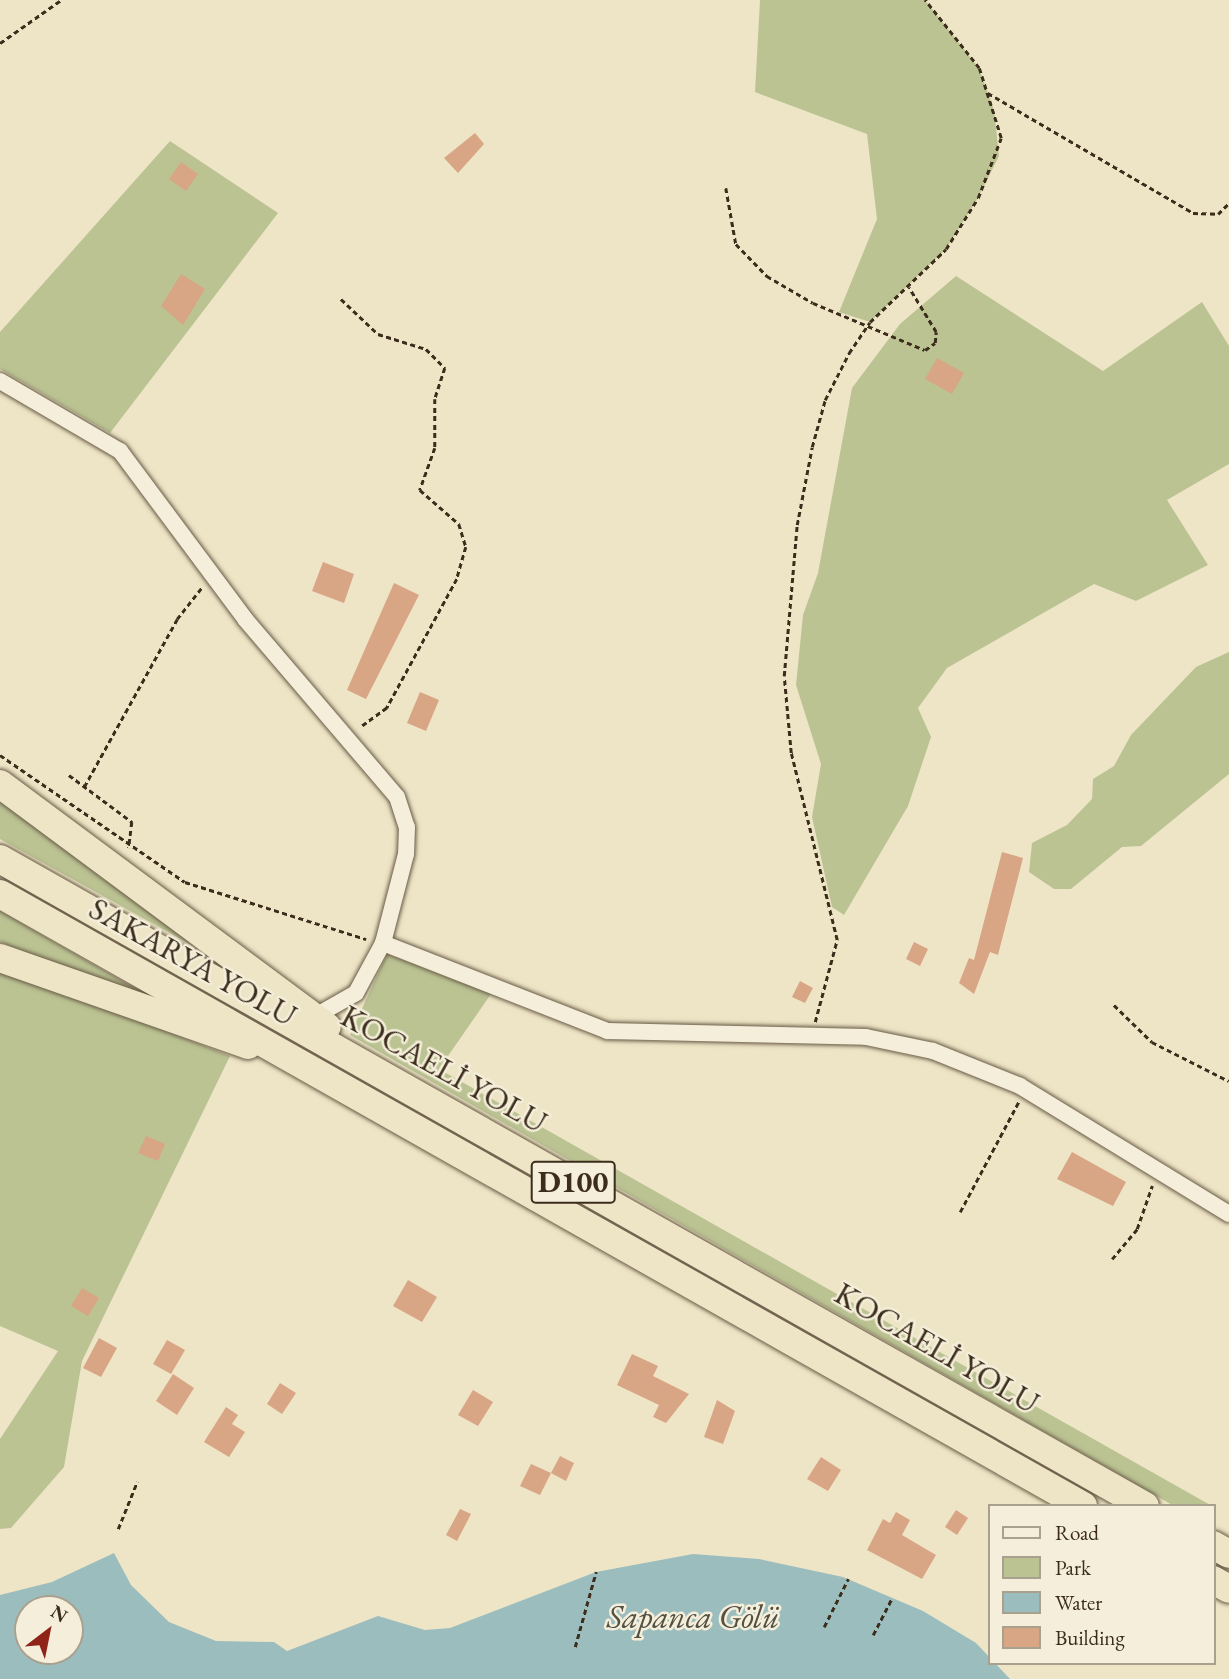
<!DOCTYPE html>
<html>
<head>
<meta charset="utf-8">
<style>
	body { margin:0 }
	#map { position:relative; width:1229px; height:1679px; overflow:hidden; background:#eee5c6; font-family:"EB Garamond",serif }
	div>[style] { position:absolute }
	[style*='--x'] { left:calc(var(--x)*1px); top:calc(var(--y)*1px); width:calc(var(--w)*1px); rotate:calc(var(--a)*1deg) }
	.green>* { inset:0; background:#bbc393 }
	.water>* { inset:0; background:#9cbdbe }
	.building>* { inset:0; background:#d8a585 }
	.path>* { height:2.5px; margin-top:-1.25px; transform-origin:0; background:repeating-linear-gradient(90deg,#3b2c1b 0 5px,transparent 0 8.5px) }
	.roads { filter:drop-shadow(0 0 2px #685a46) drop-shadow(0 0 2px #685a46) }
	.street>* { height:16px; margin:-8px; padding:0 8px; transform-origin:8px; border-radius:8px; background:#f4eeda }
	.highway>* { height:28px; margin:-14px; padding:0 14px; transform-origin:14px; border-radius:14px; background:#eee5c6 }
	span { translate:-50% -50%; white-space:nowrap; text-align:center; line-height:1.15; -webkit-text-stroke:5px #f4eeda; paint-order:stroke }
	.shield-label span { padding:2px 5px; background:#f4eeda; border:2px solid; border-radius:5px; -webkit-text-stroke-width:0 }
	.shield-label { font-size:30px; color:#3b2c1b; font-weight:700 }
	.street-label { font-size:32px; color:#3b2c1b }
	.water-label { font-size:33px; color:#535044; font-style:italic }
	.legend { position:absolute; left:988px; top:1504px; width:228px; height:161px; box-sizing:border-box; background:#f4eeda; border:2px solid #aaa08e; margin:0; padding:9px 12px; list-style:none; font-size:21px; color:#3b2c1b }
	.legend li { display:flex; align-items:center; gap:14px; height:35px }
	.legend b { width:35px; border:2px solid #aaa08e }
	.north { position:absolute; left:14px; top:1595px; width:70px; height:70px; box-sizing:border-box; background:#f4eeda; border:2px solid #aaa08e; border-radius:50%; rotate:32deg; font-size:19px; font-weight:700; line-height:28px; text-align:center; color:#3b2c1b }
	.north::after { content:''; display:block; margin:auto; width:24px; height:32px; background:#8f2418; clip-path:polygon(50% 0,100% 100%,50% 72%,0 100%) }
</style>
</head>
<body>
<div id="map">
	<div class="green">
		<i style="clip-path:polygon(760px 0,925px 0,979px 68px,994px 110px,999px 156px,978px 198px,946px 249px,870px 322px,839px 312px,877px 219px,867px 134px,755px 92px)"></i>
		<i style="clip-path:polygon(170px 141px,278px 213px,110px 433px,0 369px,0 332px)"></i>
		<i style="clip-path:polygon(956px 276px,1103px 371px,1202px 302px,1229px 346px,1229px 464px,1167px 500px,1208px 565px,1136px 601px,1094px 584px,947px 668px,918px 708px,931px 737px,908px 806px,844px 915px,832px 907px,812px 817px,821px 764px,796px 685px,803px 615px,818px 573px,852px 388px,900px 324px)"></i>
		<i style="clip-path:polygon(1229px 652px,1229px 774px,1141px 846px,1122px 847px,1071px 889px,1054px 889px,1029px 872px,1032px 843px,1067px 825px,1092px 799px,1093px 779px,1114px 766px,1131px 735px,1196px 667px)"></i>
		<i style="clip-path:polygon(0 794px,199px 949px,0 839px)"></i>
		<i style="clip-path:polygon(0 911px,171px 1009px,0 942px)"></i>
		<i style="clip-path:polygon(387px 954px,491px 994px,439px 1069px,1212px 1506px,1174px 1506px,350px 1035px)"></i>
		<i style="clip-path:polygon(0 967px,230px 1056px,82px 1361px,64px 1467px,11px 1528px,0 1529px,0 1439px,58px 1351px,0 1326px)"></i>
	</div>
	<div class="water">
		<i style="clip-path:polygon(evenodd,114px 1553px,131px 1585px,169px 1622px,216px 1641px,274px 1642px,287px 1651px,378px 1616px,425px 1630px,450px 1628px,596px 1572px,693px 1554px,759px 1559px,843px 1577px,923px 1611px,976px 1643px,1010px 1679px,0 1679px,0 1595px,52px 1582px,114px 1553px,28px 1609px,70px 1609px,70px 1651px,28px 1651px,28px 1609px)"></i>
	</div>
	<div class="building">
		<i style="clip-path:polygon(475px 133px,484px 144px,458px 173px,444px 158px)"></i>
		<i style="clip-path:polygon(181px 162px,198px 174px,186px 191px,169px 179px)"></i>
		<i style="clip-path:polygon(181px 274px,205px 289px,183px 325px,161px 306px)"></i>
		<i style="clip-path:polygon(937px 358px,964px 373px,952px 394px,925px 379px)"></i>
		<i style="clip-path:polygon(323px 562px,354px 574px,344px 603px,312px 591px)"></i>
		<i style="clip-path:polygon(394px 583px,419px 595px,366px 699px,347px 690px)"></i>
		<i style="clip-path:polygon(420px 692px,439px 700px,426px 731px,407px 723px)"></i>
		<i style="clip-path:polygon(1002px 852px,1023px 858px,998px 955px,990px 952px,974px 994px,959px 983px,969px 958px,974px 960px)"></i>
		<i style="clip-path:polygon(914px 942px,928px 949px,920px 966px,906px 959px)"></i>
		<i style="clip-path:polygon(800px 981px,813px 988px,805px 1003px,792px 997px)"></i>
		<i style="clip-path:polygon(146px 1136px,165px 1144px,158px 1161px,138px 1153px)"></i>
		<i style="clip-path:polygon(1072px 1152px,1126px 1182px,1113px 1206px,1057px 1179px)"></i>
		<i style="clip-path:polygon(408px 1280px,437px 1297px,422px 1322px,393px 1306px)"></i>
		<i style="clip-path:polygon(82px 1288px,99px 1298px,88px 1316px,71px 1306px)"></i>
		<i style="clip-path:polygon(99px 1338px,117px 1348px,101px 1377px,83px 1368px)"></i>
		<i style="clip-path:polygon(167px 1340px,185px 1350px,171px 1374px,153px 1364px)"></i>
		<i style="clip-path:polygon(632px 1354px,658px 1366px,653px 1376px,689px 1394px,666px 1423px,653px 1417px,659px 1405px,617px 1385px)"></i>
		<i style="clip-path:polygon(173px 1374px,194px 1388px,177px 1415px,156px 1401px)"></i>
		<i style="clip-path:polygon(280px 1383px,296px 1393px,282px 1414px,267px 1404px)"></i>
		<i style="clip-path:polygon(473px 1390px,493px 1402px,478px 1426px,458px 1415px)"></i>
		<i style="clip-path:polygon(717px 1400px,735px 1411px,723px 1444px,704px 1437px)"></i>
		<i style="clip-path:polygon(226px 1407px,238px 1415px,232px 1424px,245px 1432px,229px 1457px,204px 1442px)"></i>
		<i style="clip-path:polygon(560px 1456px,574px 1463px,566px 1481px,551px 1473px)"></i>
		<i style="clip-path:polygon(821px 1457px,841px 1470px,828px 1491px,807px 1479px)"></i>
		<i style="clip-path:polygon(531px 1464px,551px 1473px,540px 1495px,520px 1486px)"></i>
		<i style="clip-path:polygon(460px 1509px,471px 1514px,457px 1541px,446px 1535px)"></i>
		<i style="clip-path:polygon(956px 1510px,968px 1518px,957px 1535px,945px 1527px)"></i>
		<i style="clip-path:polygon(896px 1512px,910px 1520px,902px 1535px,936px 1555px,922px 1579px,867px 1550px,883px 1519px,890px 1523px)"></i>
	</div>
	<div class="path">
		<i style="--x:0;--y:43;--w:75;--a:-35.2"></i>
		<i style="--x:988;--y:93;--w:238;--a:30.3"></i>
		<i style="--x:1193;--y:213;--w:25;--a:2"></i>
		<i style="--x:1218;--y:214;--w:16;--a:-45"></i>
		<i style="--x:726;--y:188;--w:57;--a:79.9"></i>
		<i style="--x:736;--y:244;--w:45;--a:45.9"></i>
		<i style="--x:767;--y:276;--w:53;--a:30.4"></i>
		<i style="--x:813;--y:303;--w:121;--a:22.8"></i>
		<i style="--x:925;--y:350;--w:12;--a:-35"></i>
		<i style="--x:935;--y:343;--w:11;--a:-85"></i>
		<i style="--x:936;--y:332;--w:52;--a:-121.5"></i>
		<i style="--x:341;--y:299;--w:51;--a:43.4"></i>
		<i style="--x:378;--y:334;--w:50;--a:17.4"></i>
		<i style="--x:426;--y:349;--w:27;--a:45"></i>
		<i style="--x:445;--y:368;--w:33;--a:108"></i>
		<i style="--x:435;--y:399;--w:49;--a:90"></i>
		<i style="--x:435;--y:448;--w:45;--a:109.7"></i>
		<i style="--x:420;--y:490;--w:52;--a:41.1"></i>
		<i style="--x:459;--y:524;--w:24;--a:73"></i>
		<i style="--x:466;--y:547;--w:33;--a:106"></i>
		<i style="--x:457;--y:579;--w:147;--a:118.5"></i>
		<i style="--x:387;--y:708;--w:31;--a:144"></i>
		<i style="--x:0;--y:755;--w:224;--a:34.5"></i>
		<i style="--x:185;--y:882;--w:190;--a:17.5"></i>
		<i style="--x:69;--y:775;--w:79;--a:36.7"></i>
		<i style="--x:132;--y:822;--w:26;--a:97"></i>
		<i style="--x:84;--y:787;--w:192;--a:-61"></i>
		<i style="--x:177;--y:619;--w:42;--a:-51.8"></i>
		<i style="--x:1114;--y:1005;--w:53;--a:44.2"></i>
		<i style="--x:1152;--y:1042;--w:86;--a:26.9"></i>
		<i style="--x:815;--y:1022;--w:85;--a:-75"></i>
		<i style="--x:837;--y:940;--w:193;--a:-103.8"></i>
		<i style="--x:791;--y:753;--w:77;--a:-95.2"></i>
		<i style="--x:784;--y:676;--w:152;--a:-85.1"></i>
		<i style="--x:797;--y:525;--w:79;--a:-79.1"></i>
		<i style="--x:812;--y:447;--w:49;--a:-74.5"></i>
		<i style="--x:825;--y:400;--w:53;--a:-62.9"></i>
		<i style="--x:849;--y:353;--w:37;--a:-56"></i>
		<i style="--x:870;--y:322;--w:105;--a:-43.8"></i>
		<i style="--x:946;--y:249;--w:60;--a:-57.9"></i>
		<i style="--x:978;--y:198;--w:64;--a:-69"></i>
		<i style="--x:1001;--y:138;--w:73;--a:-107.4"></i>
		<i style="--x:979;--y:68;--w:87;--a:-128.5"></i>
		<i style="--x:960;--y:1212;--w:126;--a:-62"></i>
		<i style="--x:1112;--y:1259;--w:39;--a:-50"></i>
		<i style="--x:1137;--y:1229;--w:46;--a:-70.8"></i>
		<i style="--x:118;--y:1529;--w:51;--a:-68"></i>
		<i style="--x:824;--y:1627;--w:54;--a:-63.4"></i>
		<i style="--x:873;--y:1635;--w:42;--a:-62.8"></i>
		<i style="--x:575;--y:1647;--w:78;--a:-74.4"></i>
	</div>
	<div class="roads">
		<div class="street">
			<i style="--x:0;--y:381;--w:139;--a:30.3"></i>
			<i style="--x:120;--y:451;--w:209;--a:53.3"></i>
			<i style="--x:245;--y:619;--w:234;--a:49.5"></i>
			<i style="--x:397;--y:797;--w:32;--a:72"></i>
			<i style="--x:407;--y:827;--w:27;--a:92"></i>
			<i style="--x:406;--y:854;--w:92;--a:104.5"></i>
			<i style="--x:383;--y:943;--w:57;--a:118.4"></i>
			<i style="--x:356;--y:993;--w:48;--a:150.3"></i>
			<i style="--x:383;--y:943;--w:241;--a:21.4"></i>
			<i style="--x:607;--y:1031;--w:259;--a:1.3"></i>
			<i style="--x:866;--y:1037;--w:68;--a:11.8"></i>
			<i style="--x:933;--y:1051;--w:94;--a:21.9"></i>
			<i style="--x:1020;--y:1086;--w:245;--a:31.5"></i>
		</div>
		<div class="highway">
			<i style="--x:0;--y:784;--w:407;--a:36.6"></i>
			<i style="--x:0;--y:859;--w:1315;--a:29.47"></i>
			<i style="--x:0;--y:894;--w:1244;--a:29.47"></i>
			<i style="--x:0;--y:958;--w:263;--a:19.3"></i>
			<i style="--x:1213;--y:1545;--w:18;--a:29"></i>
			<i style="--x:1213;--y:1580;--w:18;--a:29"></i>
		</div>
	</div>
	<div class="shield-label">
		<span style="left:573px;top:1182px">D100</span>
	</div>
	<div class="street-label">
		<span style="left:193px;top:962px;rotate:29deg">SAKARYA YOLU</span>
		<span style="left:444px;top:1069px;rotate:29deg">KOCAELİ YOLU</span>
		<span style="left:937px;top:1348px;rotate:30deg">KOCAELİ YOLU</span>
	</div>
	<div class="water-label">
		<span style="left:693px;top:1617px">Sapanca Gölü</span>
	</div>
	<ul class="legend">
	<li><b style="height:9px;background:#f4eeda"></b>Road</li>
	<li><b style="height:19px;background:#bbc393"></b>Park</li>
	<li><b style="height:19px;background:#9cbdbe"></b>Water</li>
	<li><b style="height:19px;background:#d8a585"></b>Building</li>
	</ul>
	<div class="north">N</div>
</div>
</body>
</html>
